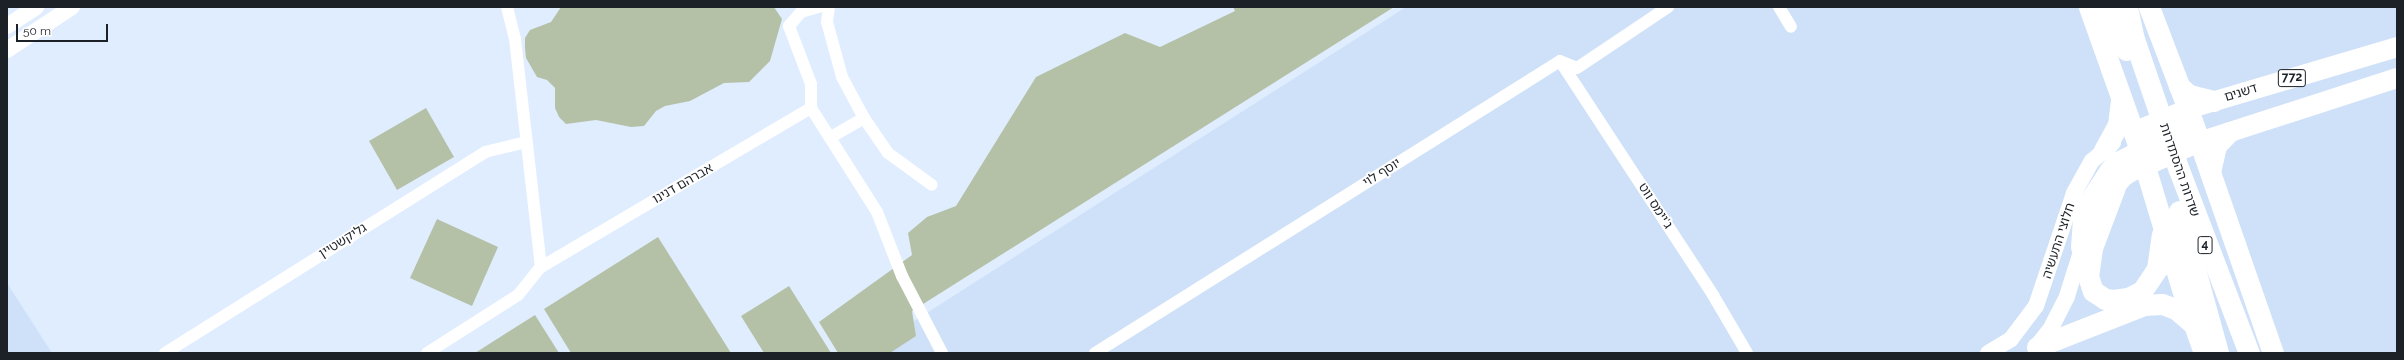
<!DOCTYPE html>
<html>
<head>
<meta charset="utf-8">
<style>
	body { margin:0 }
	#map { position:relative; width:2404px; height:360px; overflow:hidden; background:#dfedff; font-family:Raleway,"Noto Sans Hebrew",sans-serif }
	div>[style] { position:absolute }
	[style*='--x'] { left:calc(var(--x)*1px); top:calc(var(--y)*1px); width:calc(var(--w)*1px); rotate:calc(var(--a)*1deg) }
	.built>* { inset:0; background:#cee1f9 }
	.green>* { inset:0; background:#b5c1a6 }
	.minor>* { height:12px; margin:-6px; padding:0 6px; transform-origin:6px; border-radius:6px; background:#fff }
	.tertiary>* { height:16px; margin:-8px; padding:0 8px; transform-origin:8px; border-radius:8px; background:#fff }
	.primary>* { height:20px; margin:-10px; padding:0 10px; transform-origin:10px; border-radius:10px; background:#fff }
	.trunk>* { height:21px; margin:-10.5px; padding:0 10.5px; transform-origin:10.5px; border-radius:10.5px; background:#fff }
	span { translate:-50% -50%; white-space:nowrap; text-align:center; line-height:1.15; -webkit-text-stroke:3.5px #fff; paint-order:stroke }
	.shield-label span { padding:1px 3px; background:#fff; border:1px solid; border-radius:3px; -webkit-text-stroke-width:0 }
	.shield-label { font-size:12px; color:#1c2127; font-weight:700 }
	.street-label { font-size:13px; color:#1c2127 }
	.frame { position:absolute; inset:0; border:8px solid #1c2127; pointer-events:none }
	.scale { position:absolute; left:16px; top:24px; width:92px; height:18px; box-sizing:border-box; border:2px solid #1c2127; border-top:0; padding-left:5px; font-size:12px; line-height:14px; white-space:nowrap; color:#1c2127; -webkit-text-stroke:3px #fff; paint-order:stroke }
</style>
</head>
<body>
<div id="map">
	<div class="built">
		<i style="clip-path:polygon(1406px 7px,2397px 7px,2397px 353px,864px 353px)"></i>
		<i style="clip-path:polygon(7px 283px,52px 353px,7px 353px)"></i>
	</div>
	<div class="green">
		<i style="clip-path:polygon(561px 7px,774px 7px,782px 19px,770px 61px,749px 82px,724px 83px,690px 101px,665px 106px,656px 111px,644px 126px,631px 127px,596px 120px,566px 124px,559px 117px,555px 108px,555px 88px,547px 80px,537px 77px,526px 58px,525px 48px,525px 38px,530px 30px,551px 22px)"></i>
		<i style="clip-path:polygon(1233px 7px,1394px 7px,912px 311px,916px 336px,890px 353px,838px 353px,819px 322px,912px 255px,908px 233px,927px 217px,956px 206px,1036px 77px,1125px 33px,1160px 47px,1235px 11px)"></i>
		<i style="clip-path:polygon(426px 108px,454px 157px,397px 190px,369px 141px)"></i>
		<i style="clip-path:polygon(437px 219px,498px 247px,472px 306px,410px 278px)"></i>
		<i style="clip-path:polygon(658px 237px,731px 353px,571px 353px,544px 309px)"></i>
		<i style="clip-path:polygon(789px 286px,831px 353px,764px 353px,741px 316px)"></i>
		<i style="clip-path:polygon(535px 315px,559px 353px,475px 353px)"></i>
	</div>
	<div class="minor">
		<i style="--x:507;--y:7;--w:33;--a:76"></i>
		<i style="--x:515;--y:39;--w:229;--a:83.5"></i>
		<i style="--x:829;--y:7;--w:15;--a:98"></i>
		<i style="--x:827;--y:22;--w:57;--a:74.7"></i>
		<i style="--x:842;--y:77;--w:47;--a:61.8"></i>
		<i style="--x:864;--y:118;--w:38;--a:150"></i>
		<i style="--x:1779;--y:7;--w:23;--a:59"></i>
		<i style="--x:1560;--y:61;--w:280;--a:56.8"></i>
		<i style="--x:1713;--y:295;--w:67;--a:59.6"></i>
		<i style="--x:811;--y:108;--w:24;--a:-90"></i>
		<i style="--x:811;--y:84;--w:62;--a:-110.8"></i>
		<i style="--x:789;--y:26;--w:18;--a:-49"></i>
		<i style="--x:801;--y:12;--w:19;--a:-16"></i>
		<i style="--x:864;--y:118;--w:42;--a:55.6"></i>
		<i style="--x:888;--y:153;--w:54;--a:36"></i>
		<i style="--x:165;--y:353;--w:378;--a:-32.1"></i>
		<i style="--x:485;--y:152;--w:42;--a:-13.7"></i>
		<i style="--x:427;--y:353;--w:108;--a:-32.5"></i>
		<i style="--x:518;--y:295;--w:36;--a:-51"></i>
		<i style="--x:541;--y:267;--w:313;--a:-30.5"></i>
		<i style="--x:811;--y:108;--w:123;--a:57.6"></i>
		<i style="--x:877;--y:212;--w:69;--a:68.7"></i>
		<i style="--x:902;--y:276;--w:87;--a:62.5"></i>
		<i style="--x:1095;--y:353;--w:549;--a:-32.13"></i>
		<i style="--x:1560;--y:61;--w:18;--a:22"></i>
		<i style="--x:1577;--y:68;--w:110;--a:-33.8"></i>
	</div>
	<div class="tertiary">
		<i style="--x:7;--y:26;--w:35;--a:-33"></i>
		<i style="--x:7;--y:50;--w:78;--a:-33.5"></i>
		<i style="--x:2108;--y:197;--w:25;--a:-48"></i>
		<i style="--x:2125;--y:178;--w:23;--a:-31"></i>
		<i style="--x:2036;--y:347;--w:22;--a:-51"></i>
		<i style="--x:2050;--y:330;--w:38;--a:-63"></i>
		<i style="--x:2067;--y:296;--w:63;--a:-72.4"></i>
		<i style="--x:1988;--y:353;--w:27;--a:-31"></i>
		<i style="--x:2011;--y:339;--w:41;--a:-52.9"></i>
		<i style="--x:2036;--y:306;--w:119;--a:-71.4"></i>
		<i style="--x:2074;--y:193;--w:37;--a:-61"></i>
		<i style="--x:2092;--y:161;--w:28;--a:-41"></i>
	</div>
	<div class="primary">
		<i style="--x:2134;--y:132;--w:59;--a:-23.1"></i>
		<i style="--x:2188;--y:109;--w:218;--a:-16.5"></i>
		<i style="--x:2145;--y:166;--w:59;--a:-24"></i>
		<i style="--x:2199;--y:142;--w:208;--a:-17.9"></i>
	</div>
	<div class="trunk">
		<i style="--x:2089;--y:7;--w:152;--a:70.4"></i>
		<i style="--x:2140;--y:150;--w:152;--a:73.2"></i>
		<i style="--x:2184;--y:296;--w:60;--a:70.7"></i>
		<i style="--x:2107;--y:7;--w:47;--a:66.2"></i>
		<i style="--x:2127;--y:7;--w:30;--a:78"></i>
		<i style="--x:2133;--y:36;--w:142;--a:71.1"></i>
		<i style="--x:2179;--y:170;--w:196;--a:69.1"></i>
		<i style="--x:2149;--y:7;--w:109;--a:69.1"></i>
		<i style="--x:2188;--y:109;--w:258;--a:70.8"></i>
		<i style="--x:2179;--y:86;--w:13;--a:42"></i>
		<i style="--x:2189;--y:95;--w:25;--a:14"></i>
		<i style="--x:2104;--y:150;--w:29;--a:-61"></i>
		<i style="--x:2118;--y:125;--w:24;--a:-83"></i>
		<i style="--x:2210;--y:172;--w:28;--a:-77"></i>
		<i style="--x:2216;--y:145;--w:18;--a:-45"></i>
		<i style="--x:2115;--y:187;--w:65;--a:110.7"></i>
		<i style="--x:2092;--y:248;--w:28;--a:98"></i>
		<i style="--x:2088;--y:276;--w:16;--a:72"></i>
		<i style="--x:2093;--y:291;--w:14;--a:34"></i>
		<i style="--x:2105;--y:299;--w:8;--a:7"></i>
		<i style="--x:2113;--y:300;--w:15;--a:-8"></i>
		<i style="--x:2128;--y:298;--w:16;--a:-27"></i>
		<i style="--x:2142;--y:291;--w:27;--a:-56"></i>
		<i style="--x:2157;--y:269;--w:34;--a:-82"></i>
		<i style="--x:2179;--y:211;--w:147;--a:74.6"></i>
		<i style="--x:2081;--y:247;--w:27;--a:-86"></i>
		<i style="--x:2083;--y:220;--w:19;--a:-72"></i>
		<i style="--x:2089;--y:202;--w:38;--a:-57"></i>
		<i style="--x:2110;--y:170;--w:13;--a:-42"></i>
		<i style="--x:2120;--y:161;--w:67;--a:-27.7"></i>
		<i style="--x:2037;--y:347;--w:115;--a:-21.4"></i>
		<i style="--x:2144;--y:305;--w:18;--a:-3"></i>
		<i style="--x:2162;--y:304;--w:15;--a:20"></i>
		<i style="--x:2176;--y:309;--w:23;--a:41"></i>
	</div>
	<div class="shield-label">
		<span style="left:2292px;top:78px">772</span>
		<span style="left:2205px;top:245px">4</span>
	</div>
	<div class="street-label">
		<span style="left:2241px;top:93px;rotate:-17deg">דשנים</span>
		<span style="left:2179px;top:170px;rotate:71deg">שדרות ההסתדרות</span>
		<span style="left:1382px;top:173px;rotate:-32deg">יוסף לוי</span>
		<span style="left:683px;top:184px;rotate:-30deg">אברהם דנינו</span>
		<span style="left:1655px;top:206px;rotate:57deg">ג'יימס ווט</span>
		<span style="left:343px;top:241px;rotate:-32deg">גליקשטיין</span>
		<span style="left:2059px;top:241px;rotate:-72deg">חלוצי התעשיה</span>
	</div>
	<div class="frame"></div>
	<div class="scale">50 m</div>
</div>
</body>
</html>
